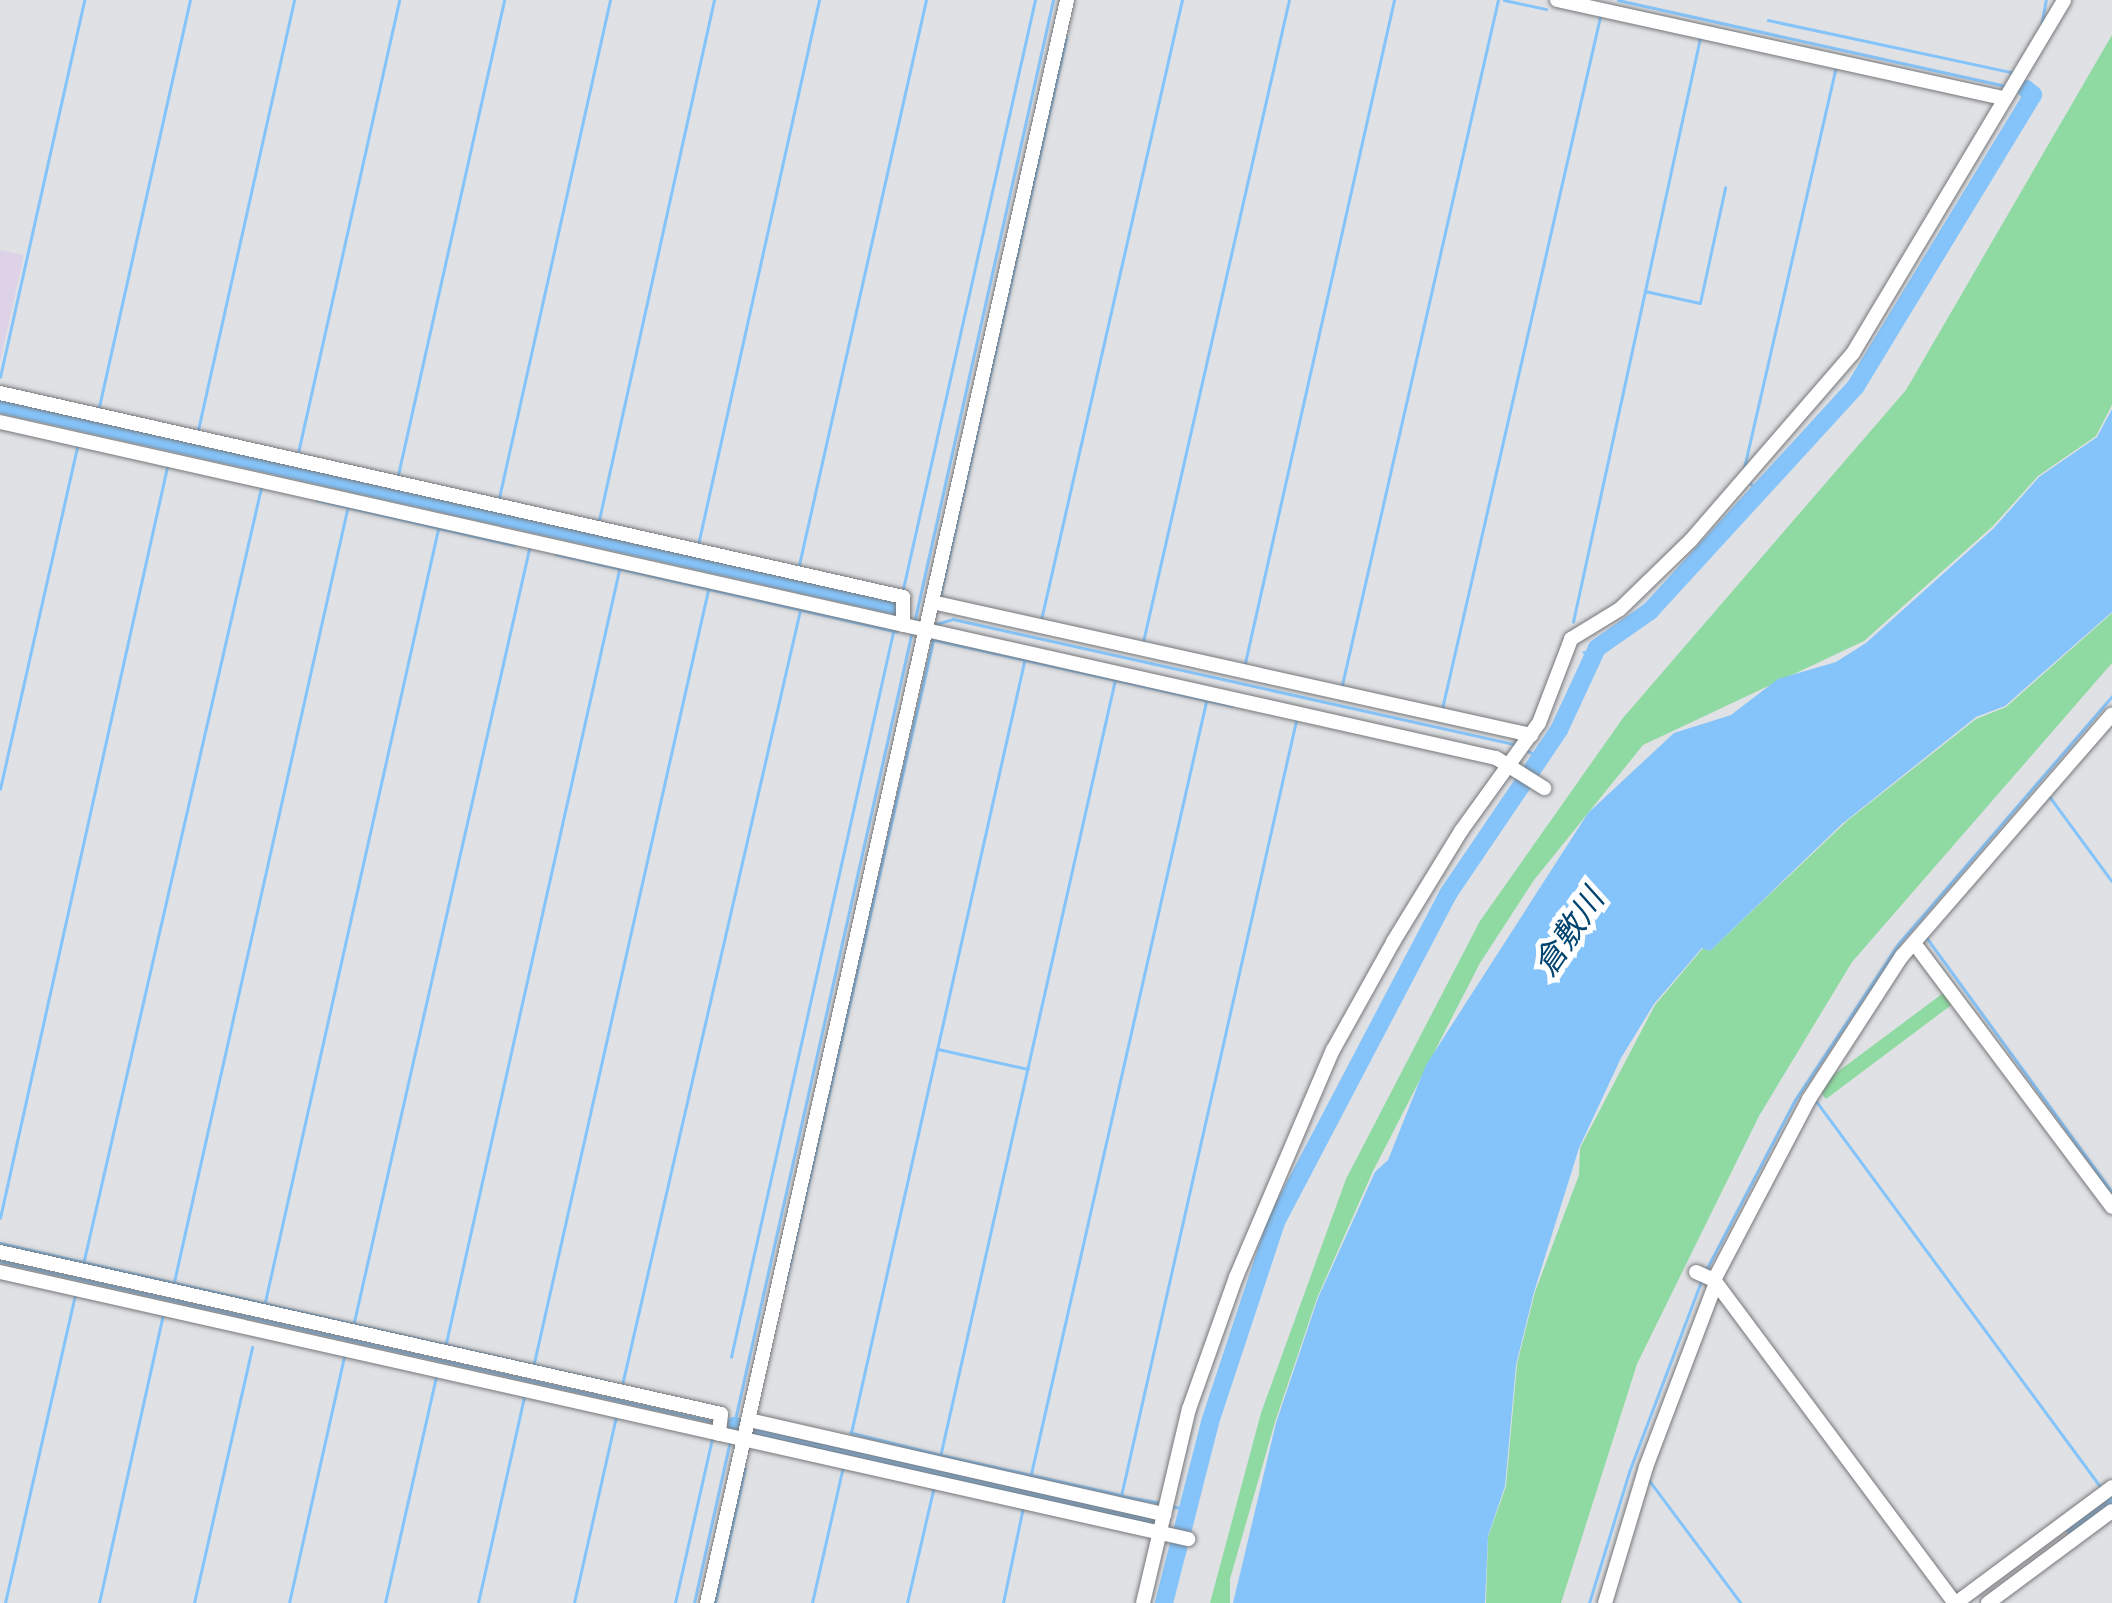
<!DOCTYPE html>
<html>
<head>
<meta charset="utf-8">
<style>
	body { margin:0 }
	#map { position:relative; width:2112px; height:1603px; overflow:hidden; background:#dfe1e4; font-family:"Varela Round","Noto Sans JP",sans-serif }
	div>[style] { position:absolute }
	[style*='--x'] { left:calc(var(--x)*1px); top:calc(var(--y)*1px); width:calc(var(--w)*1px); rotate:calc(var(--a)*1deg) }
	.education>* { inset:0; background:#ddd2e7 }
	.green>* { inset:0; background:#8fdaa2 }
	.water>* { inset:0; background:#85c4fa }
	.stream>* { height:2.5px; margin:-1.25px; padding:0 1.25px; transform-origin:1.25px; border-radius:1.25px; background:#85c4fa }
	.river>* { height:18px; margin:-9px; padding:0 9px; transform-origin:9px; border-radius:9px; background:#85c4fa }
	.roads { filter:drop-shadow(0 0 2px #76777a) drop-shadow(0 0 2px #76777a) }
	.minor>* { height:14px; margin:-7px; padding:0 7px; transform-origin:7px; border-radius:7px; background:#fff }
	span { translate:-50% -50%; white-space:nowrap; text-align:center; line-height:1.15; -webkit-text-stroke:10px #fff; paint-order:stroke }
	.water-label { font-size:32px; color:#01446f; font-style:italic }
</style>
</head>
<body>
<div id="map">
	<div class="education">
		<i style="clip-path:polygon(0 250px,24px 255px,0 361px)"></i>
	</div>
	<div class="green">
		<i style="clip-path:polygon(2112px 35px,2112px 405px,2096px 436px,2038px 476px,1993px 526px,1864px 641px,1643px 745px,1534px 880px,1480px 963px,1373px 1171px,1317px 1298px,1275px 1422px,1230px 1579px,1230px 1603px,1210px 1603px,1261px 1413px,1346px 1179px,1480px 921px,1623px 718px,1906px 390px)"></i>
		<i style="clip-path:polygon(2112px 613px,2112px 663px,1852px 962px,1759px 1116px,1637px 1364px,1561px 1603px,1486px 1603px,1488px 1537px,1506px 1486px,1517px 1364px,1535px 1292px,1579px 1175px,1580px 1148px,1655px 1005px,1703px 948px,1710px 951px,1847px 821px,1976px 719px,2006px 707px)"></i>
		<i style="clip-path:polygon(1946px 991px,1954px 1003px,1826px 1099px,1818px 1088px,1824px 1082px)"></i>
	</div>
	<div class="water">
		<i style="clip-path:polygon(2112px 409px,2112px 612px,2005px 706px,1976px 717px,1842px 824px,1710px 951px,1702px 948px,1654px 1004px,1621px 1058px,1579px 1148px,1534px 1292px,1516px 1365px,1505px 1486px,1488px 1536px,1485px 1603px,1233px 1603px,1276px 1423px,1318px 1298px,1375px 1172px,1388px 1160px,1426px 1065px,1588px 813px,1674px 733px,1731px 715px,1778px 679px,1836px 662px,1866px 643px,1994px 528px,2039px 477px,2097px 437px)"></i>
	</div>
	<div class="stream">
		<i style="--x:1504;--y:0;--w:43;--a:12.1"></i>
		<i style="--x:1618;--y:0;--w:397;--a:12.5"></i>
		<i style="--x:1768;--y:20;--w:253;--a:12.1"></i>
		<i style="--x:2041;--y:27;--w:27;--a:-80"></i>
		<i style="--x:1645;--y:291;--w:56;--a:12.3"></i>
		<i style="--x:1700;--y:303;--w:118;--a:-77.7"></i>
		<i style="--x:0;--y:377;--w:386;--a:-77.4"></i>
		<i style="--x:99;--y:407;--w:417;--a:-77.4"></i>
		<i style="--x:96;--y:426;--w:3;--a:-72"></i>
		<i style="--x:198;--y:430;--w:441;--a:-77.4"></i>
		<i style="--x:298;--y:453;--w:464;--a:-77.4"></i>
		<i style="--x:1744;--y:468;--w:408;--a:-77.1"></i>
		<i style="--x:294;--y:470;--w:3;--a:-72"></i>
		<i style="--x:398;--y:475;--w:487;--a:-77.4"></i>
		<i style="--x:1751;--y:484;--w:13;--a:42"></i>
		<i style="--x:395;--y:493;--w:3;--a:-90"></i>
		<i style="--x:499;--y:498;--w:510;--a:-77.43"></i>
		<i style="--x:317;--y:500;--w:202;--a:12.9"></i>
		<i style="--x:599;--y:520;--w:533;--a:-77.53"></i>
		<i style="--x:595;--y:538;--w:3;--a:-72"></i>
		<i style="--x:698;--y:545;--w:558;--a:-77.48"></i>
		<i style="--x:556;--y:554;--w:349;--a:12.8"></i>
		<i style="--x:799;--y:565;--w:579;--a:-77.33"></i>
		<i style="--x:795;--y:583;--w:3;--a:-72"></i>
		<i style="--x:903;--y:589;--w:604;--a:-77.37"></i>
		<i style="--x:940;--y:596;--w:572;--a:-77.28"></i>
		<i style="--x:1041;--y:620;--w:636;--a:-77.19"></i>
		<i style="--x:1573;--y:622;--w:598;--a:-77.73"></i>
		<i style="--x:914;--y:623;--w:638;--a:-77.42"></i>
		<i style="--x:936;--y:624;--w:18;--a:-16"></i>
		<i style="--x:953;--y:619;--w:579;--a:12.57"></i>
		<i style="--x:931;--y:639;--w:308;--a:12.5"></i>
		<i style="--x:1143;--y:642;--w:658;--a:-77.19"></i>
		<i style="--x:1584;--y:652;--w:8;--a:45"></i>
		<i style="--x:1245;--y:663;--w:680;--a:-77.33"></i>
		<i style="--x:1115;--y:682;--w:792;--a:102.69"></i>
		<i style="--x:941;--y:1455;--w:184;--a:12.5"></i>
		<i style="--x:1342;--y:685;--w:703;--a:-77.17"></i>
		<i style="--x:1442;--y:709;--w:710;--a:-77.14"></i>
		<i style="--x:1525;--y:750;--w:15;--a:23"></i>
		<i style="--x:0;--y:789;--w:350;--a:-77.3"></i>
		<i style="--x:2050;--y:797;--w:104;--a:53.6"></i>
		<i style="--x:1927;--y:938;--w:314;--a:53.9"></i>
		<i style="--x:938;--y:1049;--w:92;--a:12.5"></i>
		<i style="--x:1817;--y:1102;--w:477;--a:53.6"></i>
		<i style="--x:0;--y:1218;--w:769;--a:-77.46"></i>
		<i style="--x:0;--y:1243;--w:625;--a:12.86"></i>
		<i style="--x:84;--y:1260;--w:792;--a:-77.09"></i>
		<i style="--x:0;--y:1261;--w:733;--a:12.69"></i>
		<i style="--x:1705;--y:1272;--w:194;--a:-62.4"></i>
		<i style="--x:1795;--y:1100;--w:188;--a:-56.5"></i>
		<i style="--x:1899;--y:943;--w:326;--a:-49.2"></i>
		<i style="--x:174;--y:1282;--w:791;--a:-77.37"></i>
		<i style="--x:785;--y:1284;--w:660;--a:-77.04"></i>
		<i style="--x:265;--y:1302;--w:792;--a:-77.38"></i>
		<i style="--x:354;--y:1322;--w:793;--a:-77.24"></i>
		<i style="--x:446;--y:1343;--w:792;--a:-77.38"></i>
		<i style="--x:731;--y:1357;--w:743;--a:-77.4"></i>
		<i style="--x:534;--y:1363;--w:792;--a:-77.31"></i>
		<i style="--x:622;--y:1385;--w:795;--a:-77.06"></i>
		<i style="--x:732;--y:1433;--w:822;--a:-77.35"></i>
		<i style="--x:939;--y:1455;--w:91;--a:-166"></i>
		<i style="--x:851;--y:1433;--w:790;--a:-77.35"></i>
		<i style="--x:1031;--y:1474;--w:792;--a:-77.23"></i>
		<i style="--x:1649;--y:1480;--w:154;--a:53.2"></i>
		<i style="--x:1159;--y:1503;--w:39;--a:-170"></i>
		<i style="--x:1121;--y:1496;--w:795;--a:-77.28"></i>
		<i style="--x:1171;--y:1506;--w:15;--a:11"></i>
		<i style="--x:5;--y:1603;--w:316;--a:-77.2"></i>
		<i style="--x:99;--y:1603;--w:295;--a:-77.5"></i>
		<i style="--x:194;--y:1603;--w:262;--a:-77.2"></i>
		<i style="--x:289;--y:1603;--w:252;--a:-77.4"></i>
		<i style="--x:385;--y:1603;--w:233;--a:-77.3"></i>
		<i style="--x:478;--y:1603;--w:210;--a:-77.4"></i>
		<i style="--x:574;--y:1603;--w:191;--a:-77.3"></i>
		<i style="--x:675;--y:1603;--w:168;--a:-77.3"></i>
		<i style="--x:694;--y:1603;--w:166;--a:-77.5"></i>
		<i style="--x:715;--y:1603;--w:138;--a:-77.5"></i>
		<i style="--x:812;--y:1603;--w:139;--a:-77.2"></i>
		<i style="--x:907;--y:1603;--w:116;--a:-77"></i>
		<i style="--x:1003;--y:1603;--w:98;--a:-78.2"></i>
		<i style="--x:1589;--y:1603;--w:137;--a:-73"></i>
		<i style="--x:1629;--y:1472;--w:206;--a:-69.3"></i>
	</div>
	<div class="river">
		<i style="--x:0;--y:404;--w:920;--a:12.68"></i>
		<i style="--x:734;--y:1426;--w:4;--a:14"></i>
		<i style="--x:752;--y:1430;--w:415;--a:12.7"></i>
		<i style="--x:2072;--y:1525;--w:49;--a:-35.9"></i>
		<i style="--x:1164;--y:1603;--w:187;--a:-75.7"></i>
		<i style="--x:1210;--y:1422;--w:213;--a:-71.7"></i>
		<i style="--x:1277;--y:1220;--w:368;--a:-62.3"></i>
		<i style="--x:1448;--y:894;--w:198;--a:-55.9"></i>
		<i style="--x:1559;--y:730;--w:90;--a:-65.1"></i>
		<i style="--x:1597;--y:648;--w:65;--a:-34.9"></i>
		<i style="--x:1650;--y:611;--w:305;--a:-47.5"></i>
		<i style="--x:1856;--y:386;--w:341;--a:-58.7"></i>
		<i style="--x:2033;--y:95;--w:9;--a:-139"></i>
	</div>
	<div class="roads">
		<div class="minor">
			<i style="--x:1557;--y:0;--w:457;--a:12.4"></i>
			<i style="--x:0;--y:393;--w:926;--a:12.73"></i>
			<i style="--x:903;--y:597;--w:28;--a:90"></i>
			<i style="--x:0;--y:422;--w:1533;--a:12.66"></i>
			<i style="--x:1496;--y:758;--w:57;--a:32"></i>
			<i style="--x:932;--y:602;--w:614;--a:12.52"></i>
			<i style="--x:1914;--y:943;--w:330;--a:53.1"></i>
			<i style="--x:0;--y:1252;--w:739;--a:12.66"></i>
			<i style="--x:721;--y:1414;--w:20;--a:96"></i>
			<i style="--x:0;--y:1272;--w:1218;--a:12.67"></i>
			<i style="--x:1696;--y:1272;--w:20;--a:24"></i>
			<i style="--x:1714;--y:1280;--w:403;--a:53.3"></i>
			<i style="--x:1714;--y:1280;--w:204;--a:-62.3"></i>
			<i style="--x:1809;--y:1099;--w:171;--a:-57"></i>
			<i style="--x:1902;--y:956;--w:320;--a:-49"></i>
			<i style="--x:749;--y:1420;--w:426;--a:12.8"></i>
			<i style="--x:707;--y:1603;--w:1643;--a:-77.34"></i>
			<i style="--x:1143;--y:1603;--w:199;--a:-76.7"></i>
			<i style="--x:1189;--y:1409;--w:140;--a:-70.4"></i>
			<i style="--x:1236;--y:1277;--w:247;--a:-66.9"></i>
			<i style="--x:1333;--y:1050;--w:124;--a:-60.9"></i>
			<i style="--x:1393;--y:942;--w:130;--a:-58.5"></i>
			<i style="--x:1461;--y:831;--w:133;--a:-54.2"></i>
			<i style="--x:1539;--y:723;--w:90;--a:-69.1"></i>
			<i style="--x:1571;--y:639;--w:57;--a:-31.5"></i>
			<i style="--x:1620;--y:609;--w:99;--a:-44.2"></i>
			<i style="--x:1691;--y:540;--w:247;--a:-49.1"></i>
			<i style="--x:1853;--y:353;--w:411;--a:-59.1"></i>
			<i style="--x:1605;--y:1603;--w:142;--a:-73.2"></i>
			<i style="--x:1646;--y:1467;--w:197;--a:-69.2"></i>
			<i style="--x:1956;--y:1603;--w:194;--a:-36.6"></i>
			<i style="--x:1988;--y:1603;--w:154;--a:-36.6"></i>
		</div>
	</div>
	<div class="water-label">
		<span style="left:1570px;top:933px;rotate:-56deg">倉敷川</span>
	</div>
</div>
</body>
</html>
